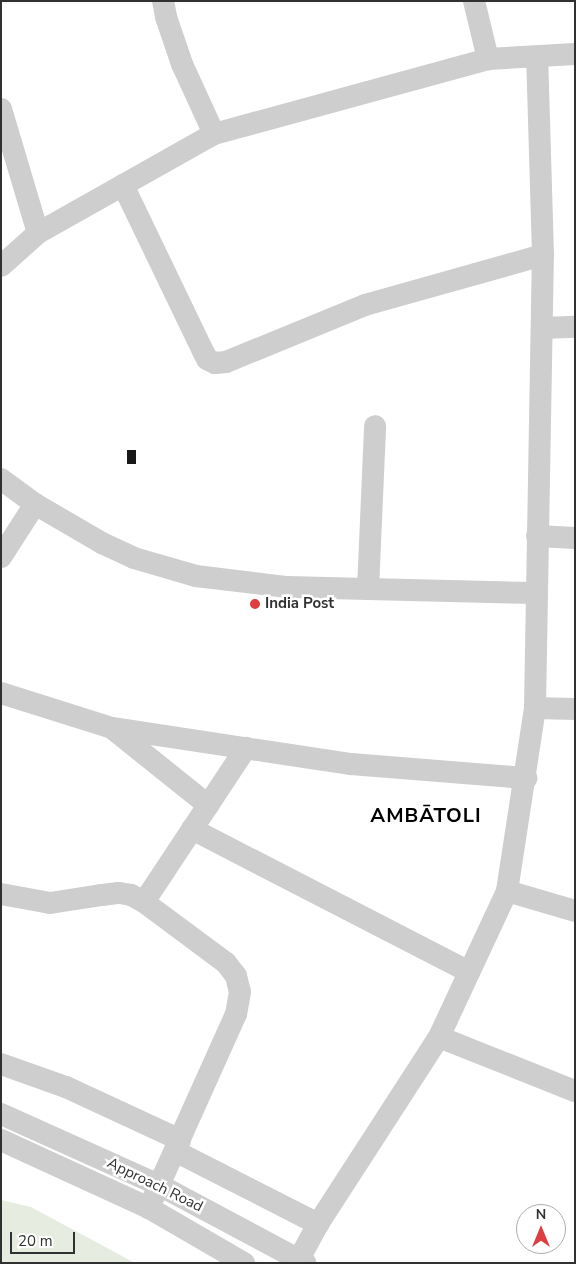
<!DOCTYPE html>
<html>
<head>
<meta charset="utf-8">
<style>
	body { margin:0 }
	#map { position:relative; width:576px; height:1264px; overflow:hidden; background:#fff; font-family:"Nunito Sans",sans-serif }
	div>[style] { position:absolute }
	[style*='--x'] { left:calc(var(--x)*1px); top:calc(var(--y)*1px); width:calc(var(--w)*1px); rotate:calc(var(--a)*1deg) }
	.green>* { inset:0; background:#e6ede0 }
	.building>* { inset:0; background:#181818 }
	.minor>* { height:22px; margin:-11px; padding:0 11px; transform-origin:11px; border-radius:11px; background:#cecece }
	.dots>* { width:14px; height:14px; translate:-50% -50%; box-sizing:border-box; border:2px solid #fff; border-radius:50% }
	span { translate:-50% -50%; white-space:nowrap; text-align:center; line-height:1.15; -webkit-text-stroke:5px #fff; paint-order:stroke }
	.poi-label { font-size:15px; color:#313131; font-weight:700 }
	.left { translate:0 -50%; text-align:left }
	.street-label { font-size:15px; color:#313131 }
	.district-label { font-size:20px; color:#000; font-weight:700; letter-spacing:1px }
	.frame { position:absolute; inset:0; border:2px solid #313131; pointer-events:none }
	.north { position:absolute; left:516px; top:1204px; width:50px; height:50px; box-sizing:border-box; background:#fff; border:1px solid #adadad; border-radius:50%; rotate:0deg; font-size:14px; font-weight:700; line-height:20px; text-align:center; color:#313131 }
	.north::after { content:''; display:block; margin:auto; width:18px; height:22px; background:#dd3e3f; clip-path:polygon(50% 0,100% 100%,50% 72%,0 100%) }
	.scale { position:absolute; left:10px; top:1232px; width:65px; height:22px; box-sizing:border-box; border:2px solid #313131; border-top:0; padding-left:6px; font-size:15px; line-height:18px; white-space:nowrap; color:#313131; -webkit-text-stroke:4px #fff; paint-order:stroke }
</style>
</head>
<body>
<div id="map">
	<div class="green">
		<i style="clip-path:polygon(1px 1200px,31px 1207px,135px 1263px,1px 1263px)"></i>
	</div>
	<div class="building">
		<i style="clip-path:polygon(127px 450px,136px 450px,136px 464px,127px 464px)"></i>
	</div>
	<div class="minor">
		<i style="--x:163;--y:1;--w:16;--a:79"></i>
		<i style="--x:166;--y:17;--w:50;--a:71.2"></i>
		<i style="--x:182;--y:64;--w:77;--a:65.4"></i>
		<i style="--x:474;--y:1;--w:60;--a:76.4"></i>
		<i style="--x:1;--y:109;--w:129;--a:73.4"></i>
		<i style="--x:123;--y:185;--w:187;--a:64.3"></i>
		<i style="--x:204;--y:353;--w:7;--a:63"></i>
		<i style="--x:207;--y:359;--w:9;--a:27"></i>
		<i style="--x:215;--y:363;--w:11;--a:-5"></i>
		<i style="--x:226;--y:362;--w:150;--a:-22.3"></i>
		<i style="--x:365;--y:305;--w:185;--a:-15.7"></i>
		<i style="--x:1;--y:266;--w:50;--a:-41.7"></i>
		<i style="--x:38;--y:233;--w:202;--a:-29.4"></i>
		<i style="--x:214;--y:134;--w:284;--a:-15.3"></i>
		<i style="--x:488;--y:59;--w:87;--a:-3.3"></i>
		<i style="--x:542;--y:328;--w:33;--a:-2"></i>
		<i style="--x:1;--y:479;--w:42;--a:36.3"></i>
		<i style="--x:35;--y:504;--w:78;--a:30.2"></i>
		<i style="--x:102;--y:543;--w:35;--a:25"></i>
		<i style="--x:134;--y:558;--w:65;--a:16.2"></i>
		<i style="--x:196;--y:576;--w:92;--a:6.9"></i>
		<i style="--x:287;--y:587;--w:250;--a:1.4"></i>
		<i style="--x:537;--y:536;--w:38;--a:3"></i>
		<i style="--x:1;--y:557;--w:63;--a:-57.3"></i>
		<i style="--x:368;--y:589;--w:163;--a:-87.5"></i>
		<i style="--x:1;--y:693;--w:116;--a:17.5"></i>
		<i style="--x:112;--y:728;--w:242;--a:8.6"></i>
		<i style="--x:351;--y:764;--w:176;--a:4.6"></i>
		<i style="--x:535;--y:708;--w:40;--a:1.4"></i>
		<i style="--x:113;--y:729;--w:122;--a:38.7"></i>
		<i style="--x:192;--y:829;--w:312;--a:27.3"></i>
		<i style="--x:507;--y:891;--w:71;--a:16.4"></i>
		<i style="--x:1;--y:894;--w:50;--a:10.4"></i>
		<i style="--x:50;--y:903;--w:53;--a:-8.7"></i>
		<i style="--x:102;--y:895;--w:17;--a:-7"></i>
		<i style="--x:119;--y:893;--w:12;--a:9"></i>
		<i style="--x:131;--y:895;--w:15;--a:28"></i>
		<i style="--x:144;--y:902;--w:102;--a:36.6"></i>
		<i style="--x:226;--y:963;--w:16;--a:52"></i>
		<i style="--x:236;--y:976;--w:16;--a:76"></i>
		<i style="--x:240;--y:992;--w:22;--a:100"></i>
		<i style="--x:236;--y:1014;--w:213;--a:114.2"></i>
		<i style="--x:144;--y:902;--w:185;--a:-56.5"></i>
		<i style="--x:439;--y:1037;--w:146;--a:21.7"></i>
		<i style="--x:1;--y:1064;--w:69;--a:19.5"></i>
		<i style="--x:66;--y:1087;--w:126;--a:24.9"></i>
		<i style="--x:1;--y:1114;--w:173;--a:24.2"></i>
		<i style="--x:159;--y:1185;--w:166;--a:28.1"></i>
		<i style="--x:1;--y:1140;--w:163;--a:24.7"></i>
		<i style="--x:149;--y:1208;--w:110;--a:30.1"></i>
		<i style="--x:175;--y:1151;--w:161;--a:27"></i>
		<i style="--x:297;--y:1263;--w:44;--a:-61.7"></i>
		<i style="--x:318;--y:1224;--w:223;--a:-57.1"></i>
		<i style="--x:439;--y:1037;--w:161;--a:-65"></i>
		<i style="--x:507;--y:891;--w:185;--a:-81.3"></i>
		<i style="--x:535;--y:708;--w:453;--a:-89"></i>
		<i style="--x:543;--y:255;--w:197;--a:-91.7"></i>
	</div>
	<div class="dots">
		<i style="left:255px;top:604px;background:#dd3e3f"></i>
	</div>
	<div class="poi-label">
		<span class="left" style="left:265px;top:604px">India Post</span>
	</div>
	<div class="street-label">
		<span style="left:155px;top:1185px;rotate:26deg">Approach Road</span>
	</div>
	<div class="district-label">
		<span style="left:426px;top:815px">AMBĀTOLI</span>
	</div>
	<div class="frame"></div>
	<div class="north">N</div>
	<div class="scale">20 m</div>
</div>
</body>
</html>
